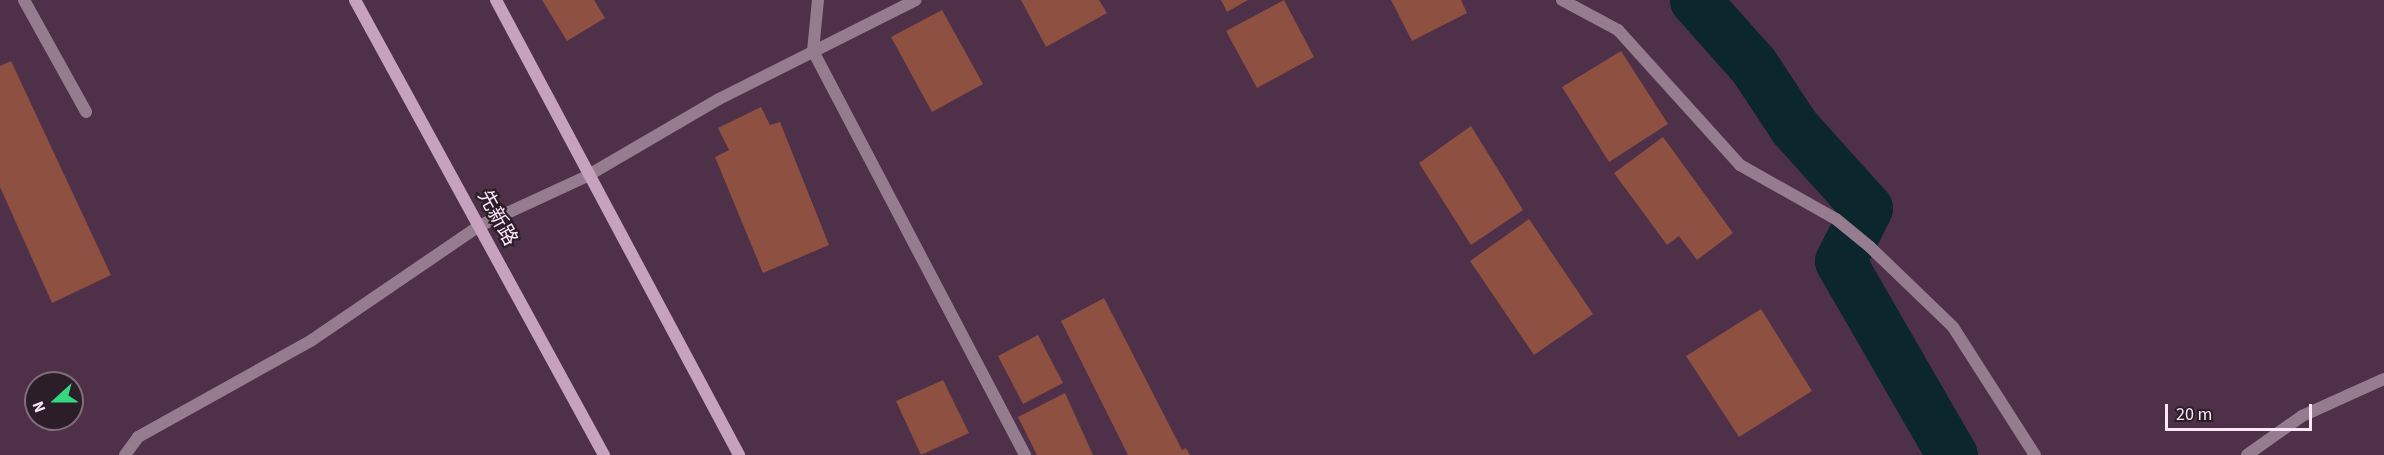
<!DOCTYPE html>
<html>
<head>
<meta charset="utf-8">
<style>
	body { margin:0 }
	#map { position:relative; width:2384px; height:455px; overflow:hidden; background:#4e3048; font-family:"Source Sans 3","Noto Sans SC",sans-serif }
	div>[style] { position:absolute }
	[style*='--x'] { left:calc(var(--x)*1px); top:calc(var(--y)*1px); width:calc(var(--w)*1px); rotate:calc(var(--a)*1deg) }
	.canal>* { height:51px; margin:-25.5px; padding:0 25.5px; transform-origin:25.5px; border-radius:25.5px; background:#0b262c }
	.building>* { inset:0; background:#8d5041 }
	.lane>* { height:12px; margin:-6px; padding:0 6px; transform-origin:6px; border-radius:6px; background:#957d8f }
	.secondary>* { height:12px; margin:-6px; padding:0 6px; transform-origin:6px; border-radius:6px; background:#c7a2be }
	span { translate:-50% -50%; white-space:nowrap; text-align:center; line-height:1.15; -webkit-text-stroke:4.5px #2c1e28; paint-order:stroke }
	.street-label { font-size:20px; color:#fce8f7 }
	.north { position:absolute; left:24px; top:371px; width:60px; height:60px; box-sizing:border-box; background:#2c1e28; border:2px solid #7f6f7b; border-radius:50%; rotate:249deg; font-size:16px; font-weight:700; line-height:24px; text-align:center; color:#fce8f7 }
	.north::after { content:''; display:block; margin:auto; width:21px; height:27px; background:#33d881; clip-path:polygon(50% 0,100% 100%,50% 72%,0 100%) }
	.scale { position:absolute; left:2165px; top:404px; width:147px; height:27px; box-sizing:border-box; border:3px solid #fce8f7; border-top:0; padding-left:8px; font-size:18px; line-height:21px; white-space:nowrap; color:#fce8f7; -webkit-text-stroke:4px #2c1e28; paint-order:stroke }
</style>
</head>
<body>
<div id="map">
	<div class="canal">
		<i style="--x:1695;--y:0;--w:87;--a:48.3"></i>
		<i style="--x:1753;--y:65;--w:74;--a:56.5"></i>
		<i style="--x:1794;--y:127;--w:109;--a:48"></i>
		<i style="--x:1867;--y:208;--w:59;--a:117"></i>
		<i style="--x:1840;--y:261;--w:224;--a:60"></i>
	</div>
	<div class="building">
		<i style="clip-path:polygon(542px 0,594px 0,605px 18px,567px 41px)"></i>
		<i style="clip-path:polygon(1021px 0,1099px 0,1107px 13px,1046px 47px)"></i>
		<i style="clip-path:polygon(1221px 0,1248px 0,1227px 12px)"></i>
		<i style="clip-path:polygon(1284px 0,1314px 57px,1257px 88px,1226px 31px)"></i>
		<i style="clip-path:polygon(1391px 0,1461px 0,1467px 13px,1412px 41px)"></i>
		<i style="clip-path:polygon(942px 10px,983px 84px,932px 112px,891px 37px)"></i>
		<i style="clip-path:polygon(1621px 51px,1668px 124px,1609px 162px,1562px 87px)"></i>
		<i style="clip-path:polygon(11px 61px,111px 275px,52px 303px,0 187px,0 66px)"></i>
		<i style="clip-path:polygon(761px 107px,770px 125px,780px 122px,829px 245px,763px 273px,715px 157px,729px 150px,718px 128px)"></i>
		<i style="clip-path:polygon(1471px 126px,1523px 210px,1471px 245px,1419px 163px)"></i>
		<i style="clip-path:polygon(1663px 137px,1733px 233px,1697px 260px,1679px 236px,1667px 245px,1614px 173px)"></i>
		<i style="clip-path:polygon(1529px 219px,1593px 314px,1534px 355px,1470px 261px)"></i>
		<i style="clip-path:polygon(1104px 298px,1182px 450px,1186px 448px,1190px 455px,1128px 455px,1061px 321px)"></i>
		<i style="clip-path:polygon(1761px 309px,1812px 391px,1739px 437px,1686px 356px)"></i>
		<i style="clip-path:polygon(1038px 335px,1063px 383px,1023px 404px,998px 356px)"></i>
		<i style="clip-path:polygon(943px 380px,969px 433px,921px 455px,896px 401px)"></i>
		<i style="clip-path:polygon(1065px 393px,1093px 455px,1037px 455px,1018px 417px)"></i>
	</div>
	<div class="lane">
		<i style="--x:24;--y:0;--w:128;--a:61"></i>
		<i style="--x:818;--y:0;--w:51;--a:95.6"></i>
		<i style="--x:813;--y:51;--w:456;--a:62.3"></i>
		<i style="--x:1562;--y:0;--w:64;--a:28.2"></i>
		<i style="--x:1618;--y:30;--w:182;--a:47.9"></i>
		<i style="--x:1740;--y:165;--w:110;--a:29.4"></i>
		<i style="--x:1836;--y:219;--w:44;--a:39.5"></i>
		<i style="--x:1870;--y:247;--w:115;--a:43.9"></i>
		<i style="--x:1953;--y:327;--w:152;--a:57.4"></i>
		<i style="--x:125;--y:455;--w:22;--a:-54"></i>
		<i style="--x:138;--y:437;--w:199;--a:-29.1"></i>
		<i style="--x:312;--y:340;--w:202;--a:-34.3"></i>
		<i style="--x:479;--y:226;--w:119;--a:-24.8"></i>
		<i style="--x:587;--y:176;--w:153;--a:-30.3"></i>
		<i style="--x:719;--y:99;--w:220;--a:-26.7"></i>
		<i style="--x:2247;--y:455;--w:67;--a:-35.3"></i>
		<i style="--x:2302;--y:416;--w:90;--a:-24.3"></i>
	</div>
	<div class="secondary">
		<i style="--x:355;--y:0;--w:519;--a:61.31"></i>
		<i style="--x:496;--y:0;--w:516;--a:61.89"></i>
	</div>
	<div class="street-label">
		<span style="left:497px;top:218px;rotate:61deg">先新路</span>
	</div>
	<div class="north">N</div>
	<div class="scale">20 m</div>
</div>
</body>
</html>
